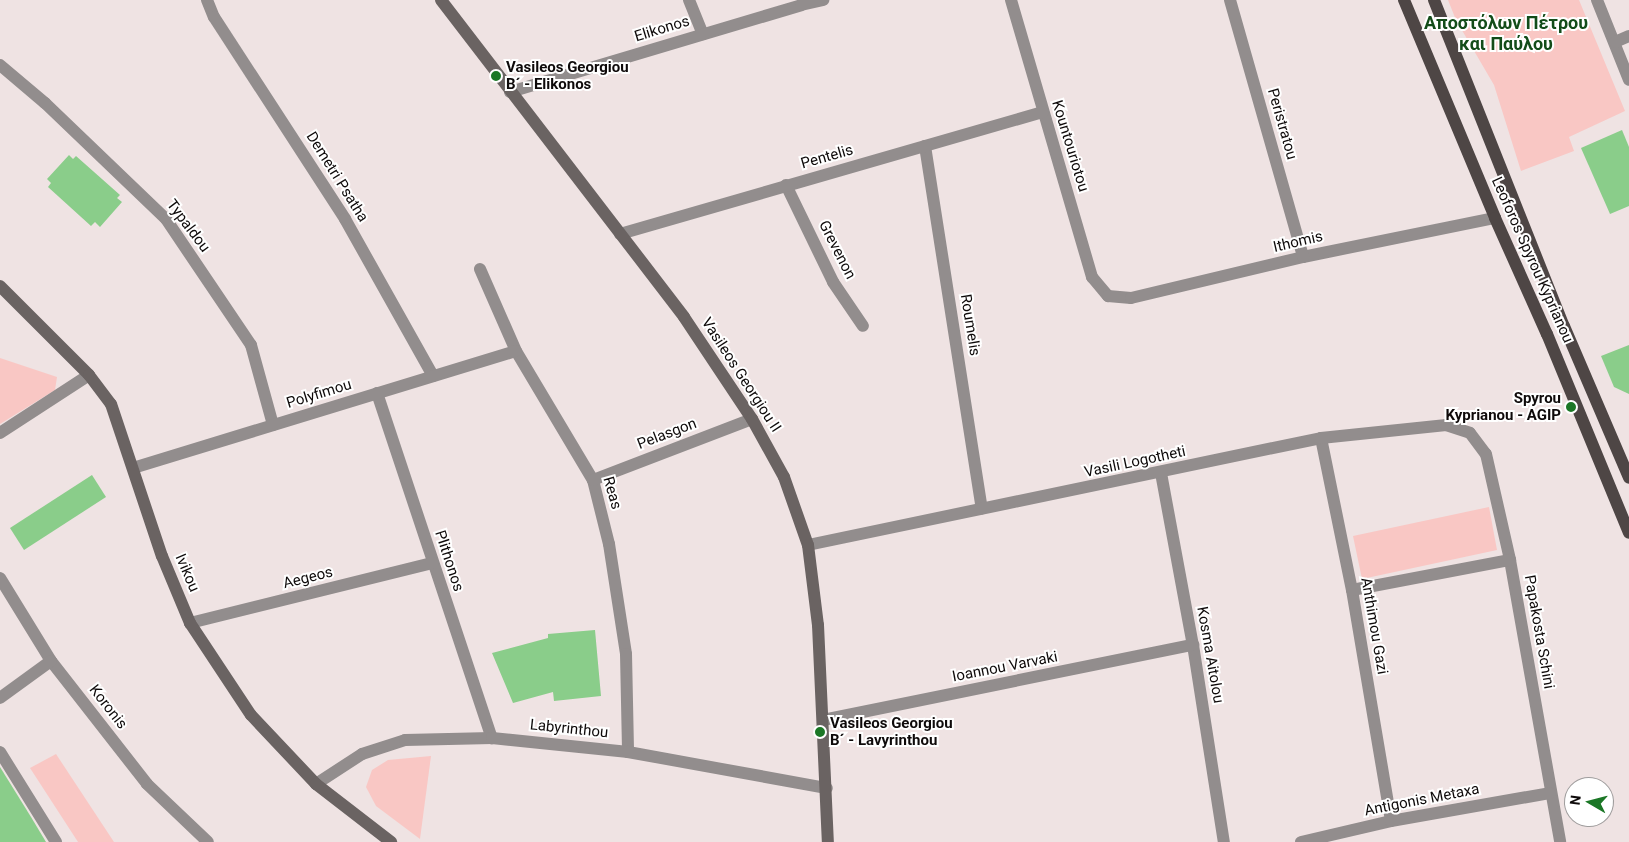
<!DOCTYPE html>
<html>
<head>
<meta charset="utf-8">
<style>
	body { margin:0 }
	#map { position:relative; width:1629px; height:842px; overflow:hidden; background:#efe3e3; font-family:Roboto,sans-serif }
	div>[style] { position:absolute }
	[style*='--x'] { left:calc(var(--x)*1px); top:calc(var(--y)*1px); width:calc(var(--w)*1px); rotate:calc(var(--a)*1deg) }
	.green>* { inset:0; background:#f9c7c4 }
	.building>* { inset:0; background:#8acd8a }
	.street>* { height:12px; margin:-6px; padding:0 6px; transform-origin:6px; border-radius:6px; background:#928d8d }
	.secondary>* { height:12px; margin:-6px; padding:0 6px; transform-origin:6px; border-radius:6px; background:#6a6362 }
	.primary>* { height:12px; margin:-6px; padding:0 6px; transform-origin:6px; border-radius:6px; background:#4e4645 }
	.dots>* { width:14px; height:14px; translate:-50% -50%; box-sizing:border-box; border:2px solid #fff; border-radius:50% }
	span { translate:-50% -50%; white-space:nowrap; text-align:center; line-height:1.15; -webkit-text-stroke:4px #fff; paint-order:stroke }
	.street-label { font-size:15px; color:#0e0a0a }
	.poi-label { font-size:15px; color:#0e0a0a; font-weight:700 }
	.left { translate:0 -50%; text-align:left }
	.right { translate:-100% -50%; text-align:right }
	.quarter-label { font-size:18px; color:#134c19; font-weight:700 }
	.north { position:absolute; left:1564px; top:777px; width:50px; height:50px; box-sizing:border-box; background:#fff; border:1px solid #9f9d9d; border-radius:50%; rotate:278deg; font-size:14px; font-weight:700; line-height:20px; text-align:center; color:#0e0a0a }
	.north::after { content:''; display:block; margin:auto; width:18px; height:22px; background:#1b7726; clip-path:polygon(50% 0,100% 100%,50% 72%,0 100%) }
</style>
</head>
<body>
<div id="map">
	<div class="green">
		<i style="clip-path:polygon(1448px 0,1579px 0,1625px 111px,1569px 137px,1574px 151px,1521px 171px,1494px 85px,1456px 20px)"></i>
		<i style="clip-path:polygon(0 358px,57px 377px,55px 390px,0 424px)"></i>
		<i style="clip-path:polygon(1489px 507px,1497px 550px,1362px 579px,1353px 536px)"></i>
		<i style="clip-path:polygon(56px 754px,114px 842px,78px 842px,30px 768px)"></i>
		<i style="clip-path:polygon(431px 756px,420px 839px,376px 806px,366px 787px,372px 770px,388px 760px)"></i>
	</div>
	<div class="building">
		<i style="clip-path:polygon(1622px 130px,1629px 147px,1629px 206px,1610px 214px,1581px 148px)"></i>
		<i style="clip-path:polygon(69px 155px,73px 159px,76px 156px,120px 195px,117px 198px,122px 202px,100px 227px,95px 222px,91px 226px,48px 187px,51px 183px,47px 179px)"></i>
		<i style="clip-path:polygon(1629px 345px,1629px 394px,1614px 387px,1601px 356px)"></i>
		<i style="clip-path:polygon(92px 475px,106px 497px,24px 550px,10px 528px)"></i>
		<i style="clip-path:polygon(595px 630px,601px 696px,554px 701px,553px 692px,513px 703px,492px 653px,548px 638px,548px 634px)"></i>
		<i style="clip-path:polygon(0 767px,31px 817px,46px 842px,0 842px)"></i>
	</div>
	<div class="street">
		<i style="--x:207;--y:0;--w:18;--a:68"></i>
		<i style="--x:214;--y:17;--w:241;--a:57"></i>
		<i style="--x:345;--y:219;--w:180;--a:60.7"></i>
		<i style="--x:689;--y:0;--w:37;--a:68"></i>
		<i style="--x:1011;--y:0;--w:289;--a:73.7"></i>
		<i style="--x:1092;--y:277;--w:25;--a:50"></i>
		<i style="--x:1108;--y:296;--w:23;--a:5"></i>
		<i style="--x:1131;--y:298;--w:177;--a:-13.4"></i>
		<i style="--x:1303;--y:257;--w:196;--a:-11.5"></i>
		<i style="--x:1230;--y:0;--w:267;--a:74.1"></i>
		<i style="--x:1597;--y:0;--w:86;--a:68.2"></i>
		<i style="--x:1615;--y:42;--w:15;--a:-23"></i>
		<i style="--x:0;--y:65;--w:59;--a:40.2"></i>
		<i style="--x:45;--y:103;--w:168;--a:43.8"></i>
		<i style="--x:166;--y:219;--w:152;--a:56"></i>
		<i style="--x:251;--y:345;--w:83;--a:74.6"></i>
		<i style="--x:510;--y:92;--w:304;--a:-16.6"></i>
		<i style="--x:801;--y:5;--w:23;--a:-13"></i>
		<i style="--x:925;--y:146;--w:367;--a:81.1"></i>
		<i style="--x:786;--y:185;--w:108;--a:64.1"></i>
		<i style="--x:833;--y:282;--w:53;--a:55.7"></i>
		<i style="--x:620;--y:234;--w:440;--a:-16.1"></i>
		<i style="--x:480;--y:269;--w:90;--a:66.3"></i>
		<i style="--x:516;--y:351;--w:150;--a:59.2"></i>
		<i style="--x:593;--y:480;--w:66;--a:76"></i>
		<i style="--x:609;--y:544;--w:111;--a:81.2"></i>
		<i style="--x:626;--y:654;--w:98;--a:88.8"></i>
		<i style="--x:377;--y:393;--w:364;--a:71.6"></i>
		<i style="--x:0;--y:433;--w:106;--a:-33.1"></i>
		<i style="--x:1321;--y:438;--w:155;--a:78.5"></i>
		<i style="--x:1352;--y:590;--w:234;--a:80.4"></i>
		<i style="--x:133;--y:468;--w:400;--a:-17"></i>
		<i style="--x:1161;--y:473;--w:175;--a:79.5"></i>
		<i style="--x:1193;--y:645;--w:199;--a:81.1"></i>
		<i style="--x:593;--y:480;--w:170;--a:-21"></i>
		<i style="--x:808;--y:545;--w:524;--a:-11.78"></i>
		<i style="--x:1321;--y:438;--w:126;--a:-5.9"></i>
		<i style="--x:1446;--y:425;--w:25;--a:18"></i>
		<i style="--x:1470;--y:433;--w:26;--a:53"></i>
		<i style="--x:1486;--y:454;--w:109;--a:77.2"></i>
		<i style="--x:1510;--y:560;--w:286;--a:79.9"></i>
		<i style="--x:0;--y:578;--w:97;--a:58.4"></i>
		<i style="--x:51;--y:661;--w:156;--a:52"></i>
		<i style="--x:147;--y:784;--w:84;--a:43.6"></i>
		<i style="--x:1352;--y:590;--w:161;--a:-10.8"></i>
		<i style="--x:190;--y:623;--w:250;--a:-13.9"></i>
		<i style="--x:0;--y:698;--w:63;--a:-36"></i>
		<i style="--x:823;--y:720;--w:378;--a:-11.5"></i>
		<i style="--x:0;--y:752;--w:106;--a:58.1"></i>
		<i style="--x:316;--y:784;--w:55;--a:-33.1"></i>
		<i style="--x:362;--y:754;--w:45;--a:-18"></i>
		<i style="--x:405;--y:740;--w:87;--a:-1.3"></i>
		<i style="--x:492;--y:738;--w:137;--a:5.9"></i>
		<i style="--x:628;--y:752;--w:202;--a:10.3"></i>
		<i style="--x:1301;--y:842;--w:92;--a:-13.1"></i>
		<i style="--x:1391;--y:821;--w:161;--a:-10"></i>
	</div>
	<div class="secondary">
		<i style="--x:441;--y:0;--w:399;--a:52.5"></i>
		<i style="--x:684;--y:317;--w:123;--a:56.3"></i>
		<i style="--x:752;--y:419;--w:66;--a:61.1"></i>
		<i style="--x:784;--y:477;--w:72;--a:70.6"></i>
		<i style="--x:808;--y:545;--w:81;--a:82.9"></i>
		<i style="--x:818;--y:625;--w:217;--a:87.4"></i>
		<i style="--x:0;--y:286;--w:126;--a:45"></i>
		<i style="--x:89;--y:375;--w:36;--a:53"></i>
		<i style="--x:111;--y:404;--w:160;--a:71.5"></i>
		<i style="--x:162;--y:556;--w:73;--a:67.3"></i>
		<i style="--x:190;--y:623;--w:110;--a:56.5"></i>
		<i style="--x:251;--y:715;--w:95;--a:46.7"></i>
		<i style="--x:316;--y:784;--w:95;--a:37.7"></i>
	</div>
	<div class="primary">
		<i style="--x:1404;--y:0;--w:236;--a:67.3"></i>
		<i style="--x:1495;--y:218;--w:127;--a:65.9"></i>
		<i style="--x:1547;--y:334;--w:215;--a:67.6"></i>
		<i style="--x:1434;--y:0;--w:351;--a:68.3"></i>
		<i style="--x:1564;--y:326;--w:165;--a:66.8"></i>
	</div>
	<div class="dots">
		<i style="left:496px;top:76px;background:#1b7726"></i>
		<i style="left:1571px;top:407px;background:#1b7726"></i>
		<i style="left:820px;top:732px;background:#1b7726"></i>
	</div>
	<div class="street-label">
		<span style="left:662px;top:29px;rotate:-17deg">Elikonos</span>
		<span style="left:1282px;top:124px;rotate:74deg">Peristratou</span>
		<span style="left:1070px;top:146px;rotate:73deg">Kountouriotou</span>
		<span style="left:827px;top:157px;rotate:-16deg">Pentelis</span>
		<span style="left:337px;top:177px;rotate:58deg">Demetri Psatha</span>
		<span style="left:188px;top:226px;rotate:53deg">Typaldou</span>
		<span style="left:1298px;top:242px;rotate:-13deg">Ithomis</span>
		<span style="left:837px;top:250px;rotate:63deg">Grevenon</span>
		<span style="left:1532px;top:260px;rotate:66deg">Leoforos Spyrou Kyprianou</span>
		<span style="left:970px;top:325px;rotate:81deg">Roumelis</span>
		<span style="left:741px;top:375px;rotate:57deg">Vasileos Georgiou II</span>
		<span style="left:319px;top:394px;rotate:-17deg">Polyfimou</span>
		<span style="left:667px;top:434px;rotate:-21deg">Pelasgon</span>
		<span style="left:1135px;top:462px;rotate:-12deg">Vasili Logotheti</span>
		<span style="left:612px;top:493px;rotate:74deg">Reas</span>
		<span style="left:449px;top:561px;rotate:72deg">Plithonos</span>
		<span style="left:187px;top:573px;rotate:67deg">Ivikou</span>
		<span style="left:308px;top:578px;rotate:-14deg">Aegeos</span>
		<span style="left:1374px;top:626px;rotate:80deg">Anthimou Gazi</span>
		<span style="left:1539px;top:632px;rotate:80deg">Papakosta Schini</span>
		<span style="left:1210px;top:655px;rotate:80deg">Kosma Aitolou</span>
		<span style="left:1005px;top:667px;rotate:-11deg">Ioannou Varvaki</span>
		<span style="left:108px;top:707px;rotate:52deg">Koronis</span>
		<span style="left:569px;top:729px;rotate:6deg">Labyrinthou</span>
		<span style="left:1422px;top:800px;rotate:-11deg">Antigonis Metaxa</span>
	</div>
	<div class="poi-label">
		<span class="left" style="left:506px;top:76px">Vasileos Georgiou<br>B´ - Elikonos</span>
		<span class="right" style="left:1561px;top:407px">Spyrou<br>Kyprianou - AGIP</span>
		<span class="left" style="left:830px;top:732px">Vasileos Georgiou<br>B´ - Lavyrinthou</span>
	</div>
	<div class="quarter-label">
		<span style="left:1506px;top:34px">Αποστόλων Πέτρου<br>και Παύλου</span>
	</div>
	<div class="north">N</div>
</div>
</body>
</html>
